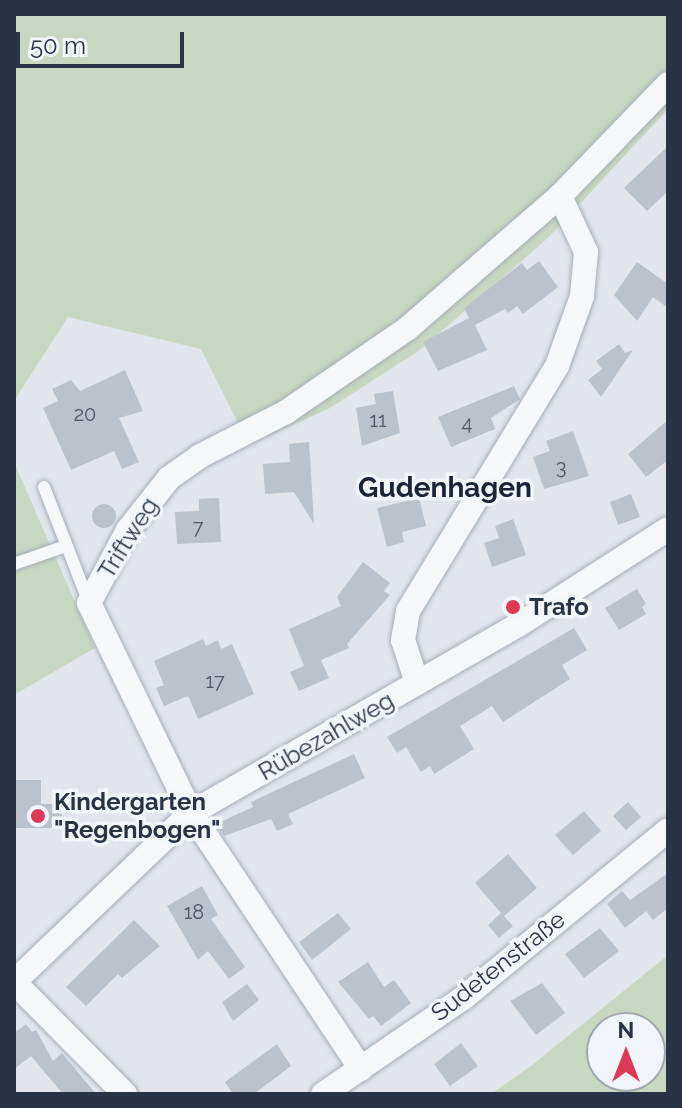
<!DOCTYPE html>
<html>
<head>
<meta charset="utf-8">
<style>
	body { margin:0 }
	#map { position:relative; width:682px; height:1108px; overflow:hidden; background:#e2e6ec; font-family:Raleway,sans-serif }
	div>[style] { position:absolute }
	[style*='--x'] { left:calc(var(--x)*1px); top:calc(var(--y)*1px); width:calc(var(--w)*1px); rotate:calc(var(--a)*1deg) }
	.green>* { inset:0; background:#c8d7c2 }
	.building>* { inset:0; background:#bbc2cc }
	.round { border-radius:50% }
	.roads { filter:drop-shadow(0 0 2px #a6adb7) drop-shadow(0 0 2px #a6adb7) }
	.service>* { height:12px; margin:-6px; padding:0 6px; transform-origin:6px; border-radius:6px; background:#f5f7f9 }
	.minor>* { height:24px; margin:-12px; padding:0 12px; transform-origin:12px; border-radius:12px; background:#f5f7f9 }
	.dots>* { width:22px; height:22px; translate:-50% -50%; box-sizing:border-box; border:4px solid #f2f5f9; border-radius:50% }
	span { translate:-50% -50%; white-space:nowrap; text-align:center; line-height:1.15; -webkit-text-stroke:7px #f2f5f9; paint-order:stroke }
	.number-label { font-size:20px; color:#4d5768 }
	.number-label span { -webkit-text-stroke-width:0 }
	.street-label { font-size:24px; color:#283346 }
	.poi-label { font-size:24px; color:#283346; font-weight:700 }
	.left { translate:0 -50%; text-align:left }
	.quarter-label { font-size:28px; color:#1a2437; font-weight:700 }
	.frame { position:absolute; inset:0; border:16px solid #283346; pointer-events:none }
	.north { position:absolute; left:586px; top:1012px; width:80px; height:80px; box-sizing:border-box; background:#f2f5f9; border:2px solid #a1a7b1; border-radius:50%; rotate:0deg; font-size:22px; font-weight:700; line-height:32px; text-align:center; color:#283346 }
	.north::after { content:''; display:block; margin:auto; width:28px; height:36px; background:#de3a55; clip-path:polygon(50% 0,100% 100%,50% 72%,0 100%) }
	.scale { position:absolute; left:16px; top:32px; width:168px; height:36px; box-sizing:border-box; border:4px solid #283346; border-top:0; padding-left:10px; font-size:24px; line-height:28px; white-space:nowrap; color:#283346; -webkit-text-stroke:6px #f2f5f9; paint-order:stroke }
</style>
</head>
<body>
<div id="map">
	<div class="green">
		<i style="clip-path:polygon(14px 14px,668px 14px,668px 109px,549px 237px,420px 350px,330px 408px,249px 445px,201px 349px,68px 317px,14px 401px)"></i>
		<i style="clip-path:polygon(14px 462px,95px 648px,14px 695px)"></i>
		<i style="clip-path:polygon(evenodd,668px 955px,668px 1094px,491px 1094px,531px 1066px,668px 955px,602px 1028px,650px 1028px,650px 1076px,602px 1076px,602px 1028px)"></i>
	</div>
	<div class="building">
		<i style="clip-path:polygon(668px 146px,668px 191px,647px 211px,624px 188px)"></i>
		<i style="clip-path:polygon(539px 261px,558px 287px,523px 314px,517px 306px,508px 313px,505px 309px,475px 325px,487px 350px,438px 371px,423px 342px,469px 318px,464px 308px,522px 263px,527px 270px)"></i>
		<i style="clip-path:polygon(637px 262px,668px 284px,668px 308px,653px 297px,637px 321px,614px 295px)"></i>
		<i style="clip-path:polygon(619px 344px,625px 353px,633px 350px,601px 397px,588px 380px,602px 369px,596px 361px)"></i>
		<i style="clip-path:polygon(125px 370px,143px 411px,119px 418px,139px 462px,122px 469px,114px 451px,71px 470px,43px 408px,58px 401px,52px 389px,71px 380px,80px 391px)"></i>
		<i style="clip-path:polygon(514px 386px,520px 399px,491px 418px,495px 429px,451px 447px,438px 417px)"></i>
		<i style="clip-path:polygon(393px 391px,400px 433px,362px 446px,356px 408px,376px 404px,374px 394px)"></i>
		<i style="clip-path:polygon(668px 420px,668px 460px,646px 477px,628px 454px)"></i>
		<i style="clip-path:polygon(573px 431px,589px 476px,544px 489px,533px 457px,550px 451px,546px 441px)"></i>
		<i style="clip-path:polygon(309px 442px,310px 456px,314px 524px,294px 492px,265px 494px,263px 464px,290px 462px,289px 444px)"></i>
		<i style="clip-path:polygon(631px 494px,640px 517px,618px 525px,610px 502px)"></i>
		<i style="clip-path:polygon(219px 498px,221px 542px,177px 544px,175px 512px,199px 511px,199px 499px)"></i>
		<i style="clip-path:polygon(419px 498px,426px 526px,402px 532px,404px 542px,387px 547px,377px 508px)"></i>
		<i class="round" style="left:92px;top:504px;width:24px;height:24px"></i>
		<i style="clip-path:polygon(513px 519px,526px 555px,492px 567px,484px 543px,499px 538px,495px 526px)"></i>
		<i style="clip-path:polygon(363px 562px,390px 583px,384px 591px,390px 595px,347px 644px,349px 648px,321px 660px,329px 678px,299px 691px,290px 672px,304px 666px,289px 629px,341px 606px,337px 597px)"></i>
		<i style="clip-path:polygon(637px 589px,646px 604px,642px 607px,646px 614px,619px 630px,605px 608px)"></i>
		<i style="clip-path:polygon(574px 628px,587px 650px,562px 665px,570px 679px,503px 722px,492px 706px,460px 726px,474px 749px,434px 774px,430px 766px,421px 772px,406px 747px,397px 753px,387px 737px)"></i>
		<i style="clip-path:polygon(203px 639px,206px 646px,218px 640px,221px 649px,232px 644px,254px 694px,198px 719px,188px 696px,164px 706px,156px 688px,164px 685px,154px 661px)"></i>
		<i style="clip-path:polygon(354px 754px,365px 778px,288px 814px,293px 824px,277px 831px,271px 819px,224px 836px,216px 824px,253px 807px,251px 802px)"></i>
		<i style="clip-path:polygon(14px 780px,41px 780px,41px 804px,62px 804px,62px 828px,14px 828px)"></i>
		<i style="clip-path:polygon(628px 802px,641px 817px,626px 830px,613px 816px)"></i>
		<i style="clip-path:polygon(584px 811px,601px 831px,573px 855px,555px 835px)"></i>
		<i style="clip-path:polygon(508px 854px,537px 888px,504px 916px,513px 926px,499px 938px,488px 925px,501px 913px,475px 883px)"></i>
		<i style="clip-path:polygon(668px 873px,668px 908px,653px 920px,646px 911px,625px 928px,607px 904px,622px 891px,630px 900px)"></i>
		<i style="clip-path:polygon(202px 886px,218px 915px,211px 919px,245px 967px,229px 979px,208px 951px,198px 960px,167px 906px)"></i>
		<i style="clip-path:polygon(338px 913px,351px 929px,312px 960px,299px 942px)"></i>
		<i style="clip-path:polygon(134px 920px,160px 946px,122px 978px,118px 974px,86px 1006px,66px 987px)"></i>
		<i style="clip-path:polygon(600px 928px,619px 951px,584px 978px,565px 954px)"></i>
		<i style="clip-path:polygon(368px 962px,384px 987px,394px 980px,411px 1003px,381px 1026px,373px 1016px,369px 1019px,338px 982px)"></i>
		<i style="clip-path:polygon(542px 983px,565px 1013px,536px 1035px,510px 1001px)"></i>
		<i style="clip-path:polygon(247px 984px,259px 1000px,233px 1021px,222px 1002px)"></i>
		<i style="clip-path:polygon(26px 1024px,32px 1032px,36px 1030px,53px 1061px,62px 1053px,96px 1094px,63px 1094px,31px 1056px,14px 1069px,14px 1033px)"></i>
		<i style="clip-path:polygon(461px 1043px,478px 1066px,450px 1086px,434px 1064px)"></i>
		<i style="clip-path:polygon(277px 1044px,291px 1066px,254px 1094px,233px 1094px,225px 1082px)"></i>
	</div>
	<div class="roads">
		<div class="service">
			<i style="--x:44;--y:487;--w:124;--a:68.8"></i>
			<i style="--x:14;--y:564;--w:55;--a:-19.1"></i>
		</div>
		<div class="minor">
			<i style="--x:417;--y:683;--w:45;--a:-108"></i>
			<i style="--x:403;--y:640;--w:29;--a:-80"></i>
			<i style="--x:408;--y:611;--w:287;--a:-58.7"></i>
			<i style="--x:557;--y:366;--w:74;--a:-70.3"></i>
			<i style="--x:582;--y:296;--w:44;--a:-84.8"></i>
			<i style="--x:586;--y:252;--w:62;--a:-114.9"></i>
			<i style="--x:14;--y:982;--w:245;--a:-43.7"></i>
			<i style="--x:191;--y:813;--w:379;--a:-29.9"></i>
			<i style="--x:520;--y:624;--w:176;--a:-32.7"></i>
			<i style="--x:14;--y:982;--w:158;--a:45.3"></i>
			<i style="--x:361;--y:1069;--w:307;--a:-123.6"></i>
			<i style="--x:191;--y:813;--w:233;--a:-115.9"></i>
			<i style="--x:89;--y:603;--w:83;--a:-61.9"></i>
			<i style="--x:128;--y:530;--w:66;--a:-51.7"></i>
			<i style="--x:169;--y:478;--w:38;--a:-35"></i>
			<i style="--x:200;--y:456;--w:97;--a:-27.1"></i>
			<i style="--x:286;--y:412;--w:148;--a:-34.5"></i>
			<i style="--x:408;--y:328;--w:201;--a:-41"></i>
			<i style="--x:560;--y:196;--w:156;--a:-46"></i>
			<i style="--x:323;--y:1094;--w:170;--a:-34.4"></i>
			<i style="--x:463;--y:998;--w:265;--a:-39.3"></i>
		</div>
	</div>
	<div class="dots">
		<i style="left:513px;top:607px;background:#de3a55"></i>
		<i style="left:38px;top:816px;background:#de3a55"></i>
	</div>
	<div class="number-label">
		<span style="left:85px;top:414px">20</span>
		<span style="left:378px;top:420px">11</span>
		<span style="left:467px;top:423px">4</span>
		<span style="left:561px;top:467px">3</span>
		<span style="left:198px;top:527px">7</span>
		<span style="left:215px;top:681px">17</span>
		<span style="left:194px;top:912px">18</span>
	</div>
	<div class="street-label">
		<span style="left:128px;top:538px;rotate:-58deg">Triftweg</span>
		<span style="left:326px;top:736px;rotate:-30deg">Rübezahlweg</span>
		<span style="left:498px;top:966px;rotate:-38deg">Sudetenstraße</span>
	</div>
	<div class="poi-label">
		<span class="left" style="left:529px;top:607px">Trafo</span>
		<span class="left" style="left:54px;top:816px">Kindergarten<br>"Regenbogen"</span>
	</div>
	<div class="quarter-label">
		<span style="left:445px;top:488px">Gudenhagen</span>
	</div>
	<div class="frame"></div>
	<div class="north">N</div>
	<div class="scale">50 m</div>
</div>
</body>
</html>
